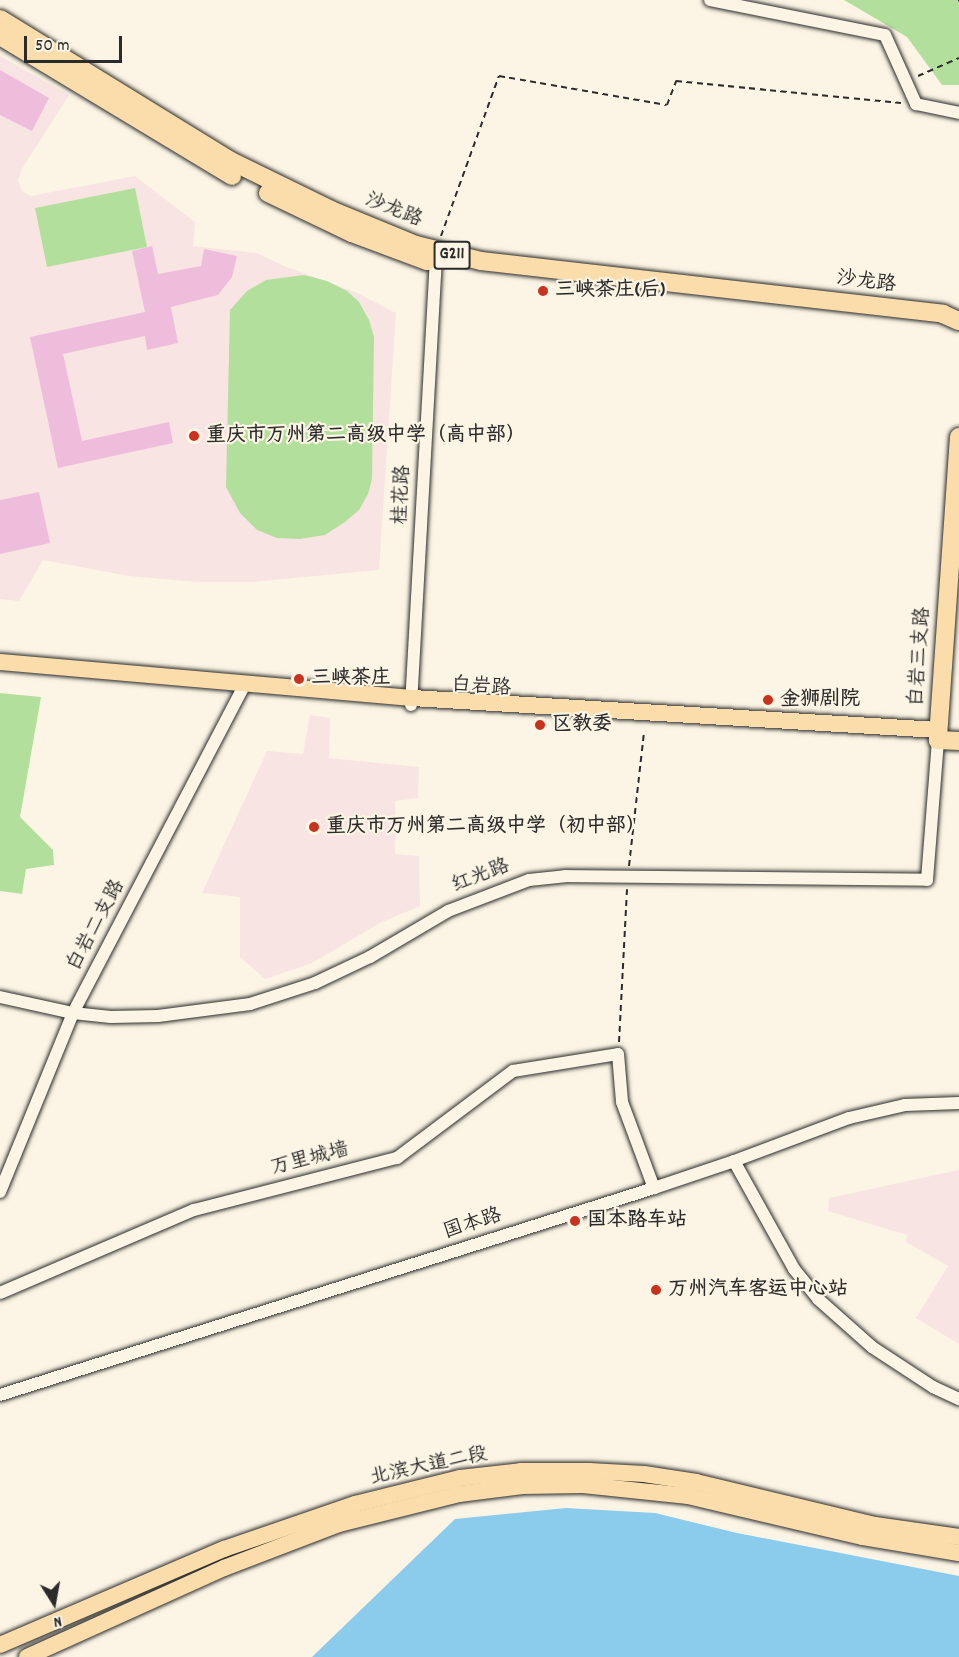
<!DOCTYPE html>
<html>
<head>
<meta charset="utf-8">
<style>
	body { margin:0 }
	#map { position:relative; width:959px; height:1657px; overflow:hidden; background:#fcf5e5; font-family:Dekko,"LXGW WenKai TC",sans-serif }
	div>[style] { position:absolute }
	[style*='--x'] { left:calc(var(--x)*1px); top:calc(var(--y)*1px); width:calc(var(--w)*1px); rotate:calc(var(--a)*1deg) }
	.built>* { inset:0; background:#f8e4e2 }
	.green>* { inset:0; background:#b3df9d }
	.water>* { inset:0; background:#8bcbec }
	.building>* { inset:0; background:#efbddc }
	.path>* { height:2px; margin-top:-1px; transform-origin:0; background:repeating-linear-gradient(90deg,#2b2b2b 0 6px,transparent 0 10.5px) }
	.roads { filter:drop-shadow(0 0 2px #2b2b2b) drop-shadow(0 0 2px #2b2b2b) }
	.minor>* { height:12px; margin:-6px; padding:0 6px; transform-origin:6px; border-radius:6px; background:#fcf5e5 }
	.major>* { height:16px; margin:-8px; padding:0 8px; transform-origin:8px; border-radius:8px; background:#faddab }
	.highway>* { height:18px; margin:-9px; padding:0 9px; transform-origin:9px; border-radius:9px; background:#faddab }
	.dots>* { width:16px; height:16px; translate:-50% -50%; box-sizing:border-box; border:3px solid #fcf5e5; border-radius:50% }
	span { translate:-50% -50%; white-space:nowrap; text-align:center; line-height:1.15; -webkit-text-stroke:4.5px #fcf5e5; paint-order:stroke }
	.shield-label span { padding:2px 4px; background:#fcf5e5; border:2px solid; border-radius:4px; -webkit-text-stroke-width:0 }
	.shield-label { font-size:18px; color:#2b2b2b; font-weight:700 }
	.street-label { font-size:20px; color:#2b2b2b }
	.poi-label { font-size:20px; color:#2b2b2b; font-weight:700 }
	.left { translate:0 -50%; text-align:left }
	.north { position:absolute; left:24px; top:1573px; width:60px; height:60px; -webkit-text-stroke:4px #fcf5e5; paint-order:stroke; rotate:169deg; font-size:16px; font-weight:700; line-height:24px; text-align:center; color:#2b2b2b }
	.north::after { content:''; display:block; margin:auto; width:21px; height:27px; background:#2b2b2b; clip-path:polygon(50% 0,100% 100%,50% 72%,0 100%) }
	.scale { position:absolute; left:24px; top:36px; width:98px; height:27px; box-sizing:border-box; border:3px solid #2b2b2b; border-top:0; padding-left:8px; font-size:18px; line-height:21px; white-space:nowrap; color:#2b2b2b; -webkit-text-stroke:4px #fcf5e5; paint-order:stroke }
</style>
</head>
<body>
<div id="map">
	<div class="built">
		<i style="clip-path:polygon(0 56px,69px 95px,22px 169px,18px 181px,22px 191px,31px 196px,135px 176px,195px 222px,193px 246px,257px 253px,284px 266px,355px 292px,396px 313px,379px 570px,252px 582px,198px 582px,129px 576px,43px 560px,19px 601px,0 599px)"></i>
		<i style="clip-path:polygon(310px 715px,330px 718px,329px 758px,419px 767px,418px 798px,395px 801px,395px 854px,419px 856px,420px 906px,380px 923px,312px 963px,265px 979px,240px 957px,240px 897px,202px 893px,267px 751px,303px 754px)"></i>
		<i style="clip-path:polygon(959px 1170px,959px 1344px,916px 1318px,948px 1266px,906px 1242px,907px 1235px,828px 1211px,829px 1198px)"></i>
	</div>
	<div class="green">
		<i style="clip-path:polygon(844px 0,959px 0,959px 85px,942px 85px,907px 37px)"></i>
		<i style="clip-path:polygon(135px 188px,147px 247px,47px 267px,35px 208px)"></i>
		<i style="clip-path:polygon(304px 275px,327px 281px,347px 291px,359px 302px,369px 320px,374px 337px,372px 479px,368px 494px,359px 510px,345px 522px,325px 535px,300px 539px,277px 538px,257px 530px,240px 513px,226px 487px,230px 310px,247px 291px,266px 280px)"></i>
		<i style="clip-path:polygon(0 693px,41px 697px,20px 817px,53px 850px,54px 865px,26px 869px,22px 894px,0 891px)"></i>
	</div>
	<div class="water">
		<i style="clip-path:polygon(566px 1508px,655px 1513px,737px 1533px,959px 1576px,959px 1657px,312px 1657px,455px 1519px)"></i>
	</div>
	<div class="building">
		<i style="clip-path:polygon(0 70px,49px 98px,32px 131px,0 115px)"></i>
		<i style="clip-path:polygon(152px 246px,158px 274px,201px 266px,204px 249px,237px 256px,232px 277px,218px 295px,171px 307px,178px 343px,147px 350px,145px 336px,63px 354px,82px 441px,169px 422px,173px 443px,58px 468px,30px 337px,145px 312px,132px 251px)"></i>
		<i style="clip-path:polygon(39px 492px,50px 543px,0 554px,0 500px)"></i>
	</div>
	<div class="path">
		<i style="--x:958;--y:0;--w:1;--a:45"></i>
		<i style="--x:918;--y:76;--w:45;--a:-23.7"></i>
		<i style="--x:441;--y:236;--w:170;--a:-70.1"></i>
		<i style="--x:499;--y:76;--w:170;--a:9.8"></i>
		<i style="--x:667;--y:105;--w:26;--a:-69"></i>
		<i style="--x:676;--y:81;--w:226;--a:5.6"></i>
		<i style="--x:629;--y:866;--w:135;--a:-83.6"></i>
		<i style="--x:619;--y:1042;--w:153;--a:-87"></i>
	</div>
	<div class="roads">
		<div class="minor">
			<i style="--x:710;--y:0;--w:178;--a:11.3"></i>
			<i style="--x:885;--y:35;--w:76;--a:65.8"></i>
			<i style="--x:916;--y:104;--w:44;--a:11.8"></i>
			<i style="--x:411;--y:705;--w:455;--a:-86.8"></i>
			<i style="--x:0;--y:997;--w:75;--a:12.4"></i>
			<i style="--x:73;--y:1013;--w:38;--a:6"></i>
			<i style="--x:111;--y:1017;--w:47;--a:-1.2"></i>
			<i style="--x:158;--y:1016;--w:93;--a:-7.4"></i>
			<i style="--x:250;--y:1004;--w:68;--a:-17.9"></i>
			<i style="--x:315;--y:983;--w:61;--a:-25.3"></i>
			<i style="--x:370;--y:957;--w:91;--a:-30.5"></i>
			<i style="--x:448;--y:911;--w:87;--a:-20.9"></i>
			<i style="--x:529;--y:880;--w:36;--a:-6"></i>
			<i style="--x:565;--y:876;--w:362;--a:0.6"></i>
			<i style="--x:927;--y:880;--w:140;--a:-85.5"></i>
			<i style="--x:734;--y:1161;--w:124;--a:60.9"></i>
			<i style="--x:794;--y:1269;--w:38;--a:51"></i>
			<i style="--x:818;--y:1299;--w:72;--a:41.6"></i>
			<i style="--x:872;--y:1347;--w:73;--a:33.3"></i>
			<i style="--x:933;--y:1387;--w:29;--a:25"></i>
			<i style="--x:0;--y:1192;--w:193;--a:-67.8"></i>
			<i style="--x:73;--y:1013;--w:371;--a:-62.4"></i>
			<i style="--x:0;--y:1293;--w:211;--a:-23.2"></i>
			<i style="--x:194;--y:1210;--w:210;--a:-14.4"></i>
			<i style="--x:397;--y:1158;--w:145;--a:-36.9"></i>
			<i style="--x:513;--y:1071;--w:106;--a:-9.2"></i>
			<i style="--x:618;--y:1054;--w:48;--a:85.2"></i>
			<i style="--x:622;--y:1102;--w:92;--a:69.6"></i>
			<i style="--x:0;--y:1395;--w:686;--a:-17.56"></i>
			<i style="--x:654;--y:1188;--w:84;--a:-18.6"></i>
			<i style="--x:734;--y:1161;--w:123;--a:-20.5"></i>
			<i style="--x:849;--y:1118;--w:57;--a:-13.1"></i>
			<i style="--x:905;--y:1105;--w:54;--a:-2.1"></i>
		</div>
		<div class="major">
			<i style="--x:0;--y:662;--w:414;--a:5"></i>
			<i style="--x:412;--y:698;--w:527;--a:3.48"></i>
			<i style="--x:0;--y:1645;--w:244;--a:-23.2"></i>
			<i style="--x:224;--y:1549;--w:139;--a:-19"></i>
			<i style="--x:355;--y:1504;--w:108;--a:-13.9"></i>
			<i style="--x:460;--y:1478;--w:61;--a:-6.5"></i>
			<i style="--x:521;--y:1471;--w:68;--a:0"></i>
			<i style="--x:589;--y:1471;--w:55;--a:3.1"></i>
			<i style="--x:644;--y:1474;--w:53;--a:8.7"></i>
			<i style="--x:696;--y:1482;--w:184;--a:13.5"></i>
			<i style="--x:875;--y:1525;--w:85;--a:8.1"></i>
			<i style="--x:27;--y:1657;--w:216;--a:-24.3"></i>
			<i style="--x:224;--y:1568;--w:123;--a:-20.9"></i>
			<i style="--x:339;--y:1524;--w:124;--a:-14"></i>
			<i style="--x:459;--y:1494;--w:64;--a:-7.2"></i>
			<i style="--x:522;--y:1486;--w:61;--a:-0.9"></i>
			<i style="--x:583;--y:1485;--w:106;--a:6"></i>
			<i style="--x:688;--y:1496;--w:180;--a:13.2"></i>
			<i style="--x:863;--y:1537;--w:97;--a:9.5"></i>
		</div>
		<div class="highway">
			<i style="--x:0;--y:19;--w:269;--a:31.6"></i>
			<i style="--x:229;--y:160;--w:114;--a:26.1"></i>
			<i style="--x:331;--y:210;--w:92;--a:22.4"></i>
			<i style="--x:416;--y:245;--w:67;--a:13.8"></i>
			<i style="--x:481;--y:261;--w:465;--a:6.5"></i>
			<i style="--x:943;--y:314;--w:17;--a:24"></i>
			<i style="--x:0;--y:36;--w:271;--a:31.1"></i>
			<i style="--x:268;--y:193;--w:93;--a:25.5"></i>
			<i style="--x:352;--y:233;--w:80;--a:20.5"></i>
			<i style="--x:959;--y:437;--w:304;--a:94"></i>
			<i style="--x:938;--y:740;--w:21;--a:3"></i>
		</div>
	</div>
	<div class="dots">
		<i style="left:543px;top:291px;background:#c8321e"></i>
		<i style="left:194px;top:436px;background:#c8321e"></i>
		<i style="left:299px;top:679px;background:#c8321e"></i>
		<i style="left:768px;top:700px;background:#c8321e"></i>
		<i style="left:540px;top:725px;background:#c8321e"></i>
		<i style="left:314px;top:827px;background:#c8321e"></i>
		<i style="left:575px;top:1221px;background:#c8321e"></i>
		<i style="left:656px;top:1290px;background:#c8321e"></i>
	</div>
	<div class="shield-label">
		<span style="left:452px;top:255px">G211</span>
	</div>
	<div class="street-label">
		<span style="left:393px;top:211px;rotate:22deg">沙龙路</span>
		<span style="left:866px;top:283px;rotate:7deg">沙龙路</span>
		<span style="left:403px;top:495px;rotate:-87deg">桂花路</span>
		<span style="left:921px;top:657px;rotate:-86deg">白岩三支路</span>
		<span style="left:481px;top:688px;rotate:4deg">白岩路</span>
		<span style="left:481px;top:877px;rotate:-21deg">红光路</span>
		<span style="left:97px;top:926px;rotate:-62deg">白岩二支路</span>
		<span style="left:310px;top:1160px;rotate:-14deg">万里城墙</span>
		<span style="left:473px;top:1225px;rotate:-18deg">国本路</span>
		<span style="left:429px;top:1467px;rotate:-12deg">北滨大道二段</span>
	</div>
	<div class="poi-label">
		<span class="left" style="left:555px;top:291px">三峡茶庄(后)</span>
		<span class="left" style="left:206px;top:436px">重庆市万州第二高级中学（高中部）</span>
		<span class="left" style="left:311px;top:679px">三峡茶庄</span>
		<span class="left" style="left:780px;top:700px">金狮剧院</span>
		<span class="left" style="left:552px;top:725px">区教委</span>
		<span class="left" style="left:326px;top:827px">重庆市万州第二高级中学（初中部）</span>
		<span class="left" style="left:587px;top:1221px">国本路车站</span>
		<span class="left" style="left:668px;top:1290px">万州汽车客运中心站</span>
	</div>
	<div class="north">N</div>
	<div class="scale">50 m</div>
</div>
</body>
</html>
